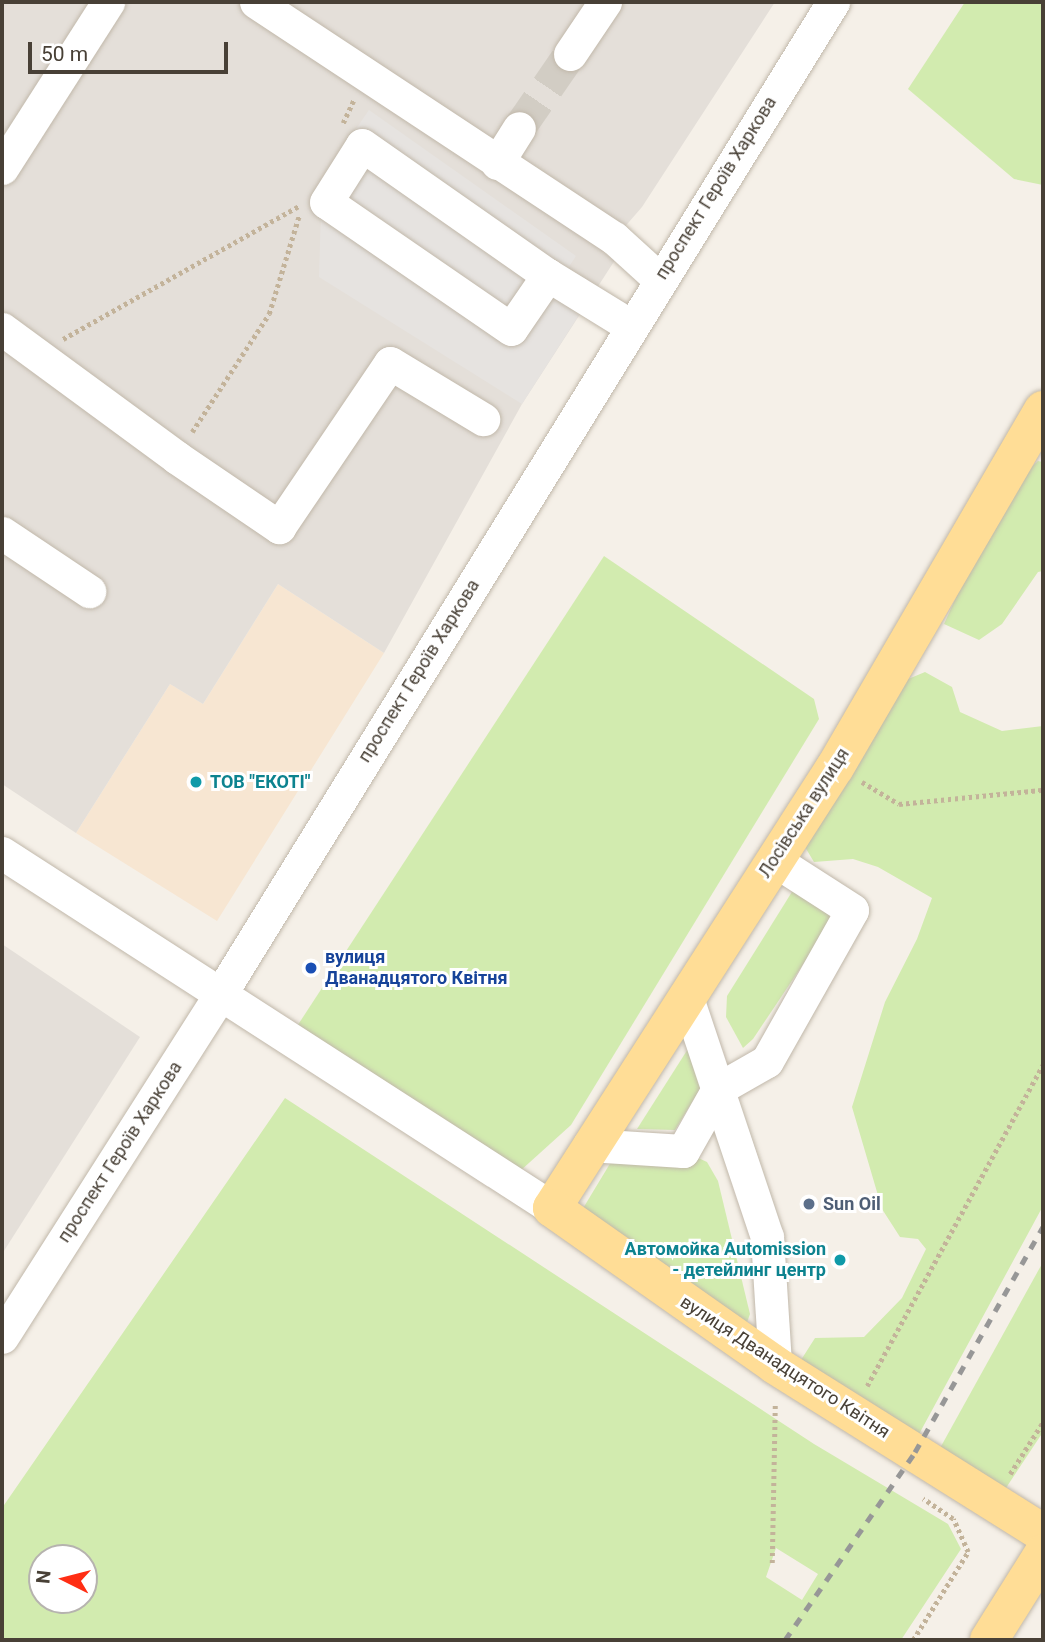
<!DOCTYPE html>
<html>
<head>
<meta charset="utf-8">
<style>
	body { margin:0 }
	#map { position:relative; width:1045px; height:1642px; overflow:hidden; background:#f5f0e8; font-family:Roboto,sans-serif }
	div>[style] { position:absolute }
	[style*='--x'] { left:calc(var(--x)*1px); top:calc(var(--y)*1px); width:calc(var(--w)*1px); rotate:calc(var(--a)*1deg) }
	.commercial>* { inset:0; background:#f7e6d2 }
	.industrial>* { inset:0; background:#e4dfd9 }
	.green>* { inset:0; background:#d2ebaf }
	.parking>* { inset:0; background:#e6e3e0 }
	.minor-tunnel>* { height:33px; margin-top:-16.5px; transform-origin:0; background:repeating-linear-gradient(90deg,#d2cdc4 0 33px,transparent 0 50px) }
	.path>* { height:4.5px; margin-top:-2.25px; transform-origin:0; background:repeating-linear-gradient(90deg,#c3b39a 0 3.5px,transparent 0 7px) }
	.roads { filter:drop-shadow(0 0 2px #c1b8aa) drop-shadow(0 0 2px #c1b8aa) }
	.minor>* { height:33px; margin:-16.5px; padding:0 16.5px; transform-origin:16.5px; border-radius:16.5px; background:#fff }
	.major>* { height:38px; margin:-19px; padding:0 19px; transform-origin:19px; border-radius:19px; background:#ffdd96 }
	.rail>* { height:5px; margin-top:-2.5px; transform-origin:0; background:repeating-linear-gradient(90deg,#979797 0 9px,transparent 0 18px) }
	.dots>* { width:19px; height:19px; translate:-50% -50%; box-sizing:border-box; border:4px solid #fff; border-radius:50% }
	span { translate:-50% -50%; white-space:nowrap; text-align:center; line-height:1.15; -webkit-text-stroke:6px #fff; paint-order:stroke }
	.street-label { font-size:18px; color:#484036 }
	.culture-label { font-size:18px; color:#0d838f; font-weight:700 }
	.left { translate:0 -50%; text-align:left }
	.right { translate:-100% -50%; text-align:right }
	.transit-label { font-size:18px; color:#164399; font-weight:700 }
	.service-label { font-size:18px; color:#4e5e75; font-weight:700 }
	.frame { position:absolute; inset:0; border:4px solid #484036; pointer-events:none }
	.north { position:absolute; left:28px; top:1544px; width:70px; height:70px; box-sizing:border-box; background:#fff; border:2px solid #b6b3af; border-radius:50%; rotate:276deg; font-size:19px; font-weight:700; line-height:28px; text-align:center; color:#484036 }
	.north::after { content:''; display:block; margin:auto; width:24px; height:32px; background:#ff2e14; clip-path:polygon(50% 0,100% 100%,50% 72%,0 100%) }
	.scale { position:absolute; left:28px; top:42px; width:200px; height:32px; box-sizing:border-box; border:4px solid #484036; border-top:0; padding-left:9px; font-size:21px; line-height:24px; white-space:nowrap; color:#484036; -webkit-text-stroke:5px #fff; paint-order:stroke }
</style>
</head>
<body>
<div id="map">
	<div class="commercial">
		<i style="clip-path:polygon(278px 584px,384px 653px,217px 921px,76px 833px,170px 684px,203px 704px)"></i>
	</div>
	<div class="industrial">
		<i style="clip-path:polygon(2px 2px,775px 2px,642px 207px,603px 252px,615px 260px,522px 404px,384px 653px,278px 584px,203px 704px,170px 684px,76px 833px,2px 784px)"></i>
		<i style="clip-path:polygon(2px 944px,140px 1037px,2px 1254px)"></i>
	</div>
	<div class="green">
		<i style="clip-path:polygon(965px 2px,1043px 2px,1043px 185px,1014px 179px,908px 89px)"></i>
		<i style="clip-path:polygon(1038px 461px,1043px 462px,1043px 571px,1038px 572px,1002px 624px,979px 640px,944px 624px,1003px 493px)"></i>
		<i style="clip-path:polygon(604px 556px,814px 699px,819px 719px,571px 1125px,509px 1181px,290px 1037px)"></i>
		<i style="clip-path:polygon(925px 672px,952px 687px,960px 712px,1002px 731px,1043px 726px,1043px 1206px,918px 1436px,801px 1360px,815px 1338px,864px 1337px,902px 1298px,926px 1249px,918px 1239px,900px 1237px,882px 1209px,852px 1107px,885px 1002px,917px 939px,932px 898px,878px 867px,853px 859px,814px 862px,802px 842px,901px 682px)"></i>
		<i style="clip-path:polygon(795px 887px,832px 909px,832px 921px,753px 1039px,743px 1048px,726px 1017px,727px 996px)"></i>
		<i style="clip-path:polygon(693px 1041px,708px 1076px,675px 1130px,637px 1129px)"></i>
		<i style="clip-path:polygon(evenodd,285px 1098px,814px 1444px,948px 1524px,961px 1549px,901px 1640px,2px 1640px,2px 1508px,285px 1098px,776px 1548px,818px 1574px,802px 1600px,766px 1577px,776px 1548px,285px 1098px,42px 1558px,84px 1558px,84px 1600px,42px 1600px,42px 1558px)"></i>
		<i style="clip-path:polygon(617px 1152px,694px 1156px,707px 1162px,718px 1181px,750px 1314px,745px 1328px,582px 1210px)"></i>
		<i style="clip-path:polygon(1043px 1262px,1043px 1432px,1000px 1497px,934px 1459px)"></i>
	</div>
	<div class="parking">
		<i style="clip-path:polygon(369px 110px,576px 256px,562px 277px,591px 296px,522px 404px,319px 277px,322px 178px)"></i>
	</div>
	<div class="minor-tunnel">
		<i style="--x:519;--y:128;--w:90;--a:-55.4"></i>
	</div>
	<div class="path">
		<i style="--x:343;--y:123;--w:26;--a:-65"></i>
		<i style="--x:63;--y:339;--w:271;--a:-29.4"></i>
		<i style="--x:192;--y:432;--w:141;--a:-56.9"></i>
		<i style="--x:269;--y:314;--w:102;--a:-73"></i>
		<i style="--x:862;--y:782;--w:43;--a:30.7"></i>
		<i style="--x:899;--y:804;--w:145;--a:-5.6"></i>
		<i style="--x:867;--y:1386;--w:366;--a:-61.3"></i>
		<i style="--x:1010;--y:1474;--w:62;--a:-57.6"></i>
		<i style="--x:772;--y:1563;--w:160;--a:-88.9"></i>
		<i style="--x:913;--y:1640;--w:104;--a:-58"></i>
		<i style="--x:968;--y:1552;--w:36;--a:-114"></i>
		<i style="--x:953;--y:1519;--w:36;--a:-146"></i>
	</div>
	<div class="roads">
		<div class="minor">
			<i style="--x:256;--y:2;--w:429;--a:33.4"></i>
			<i style="--x:614;--y:238;--w:61;--a:42.3"></i>
			<i style="--x:570;--y:54;--w:63;--a:-56.1"></i>
			<i style="--x:497;--y:163;--w:41;--a:-57.8"></i>
			<i style="--x:2;--y:168;--w:197;--a:-57.4"></i>
			<i style="--x:548;--y:275;--w:65;--a:124.4"></i>
			<i style="--x:511;--y:329;--w:224;--a:-145.5"></i>
			<i style="--x:326;--y:202;--w:67;--a:-57.7"></i>
			<i style="--x:362;--y:145;--w:227;--a:35"></i>
			<i style="--x:548;--y:275;--w:97;--a:31.6"></i>
			<i style="--x:2;--y:329;--w:216;--a:36.3"></i>
			<i style="--x:176;--y:457;--w:125;--a:34.2"></i>
			<i style="--x:279;--y:527;--w:198;--a:-55.9"></i>
			<i style="--x:390;--y:363;--w:109;--a:31.1"></i>
			<i style="--x:2;--y:533;--w:105;--a:33.7"></i>
			<i style="--x:2;--y:853;--w:655;--a:32.84"></i>
			<i style="--x:686;--y:995;--w:255;--a:71.5"></i>
			<i style="--x:767;--y:1237;--w:128;--a:86.4"></i>
			<i style="--x:589;--y:1145;--w:94;--a:3.7"></i>
			<i style="--x:683;--y:1151;--w:71;--a:-60.6"></i>
			<i style="--x:718;--y:1089;--w:56;--a:-29.7"></i>
			<i style="--x:767;--y:1061;--w:173;--a:-60.6"></i>
			<i style="--x:852;--y:910;--w:93;--a:-147.3"></i>
			<i style="--x:2;--y:1337;--w:408;--a:-57.5"></i>
			<i style="--x:221;--y:993;--w:1165;--a:-58.3"></i>
		</div>
		<div class="major">
			<i style="--x:1043;--y:410;--w:413;--a:120.2"></i>
			<i style="--x:835;--y:767;--w:524;--a:122.69"></i>
			<i style="--x:552;--y:1208;--w:273;--a:35.1"></i>
			<i style="--x:775;--y:1365;--w:316;--a:32.1"></i>
			<i style="--x:989;--y:1640;--w:102;--a:-57.9"></i>
		</div>
	</div>
	<div class="rail">
		<i style="--x:785;--y:1640;--w:229;--a:-55.3"></i>
		<i style="--x:915;--y:1452;--w:259;--a:-60.4"></i>
	</div>
	<div class="dots">
		<i style="left:196px;top:782px;background:#0f9aa8"></i>
		<i style="left:311px;top:968px;background:#1a4fb4"></i>
		<i style="left:809px;top:1204px;background:#5c6f8a"></i>
		<i style="left:840px;top:1260px;background:#0f9aa8"></i>
	</div>
	<div class="street-label">
		<span style="left:716px;top:188px;rotate:-58deg">проспект Героїв Харкова</span>
		<span style="left:419px;top:671px;rotate:-58deg">проспект Героїв Харкова</span>
		<span style="left:804px;top:813px;rotate:-57deg">Лосівська вулиця</span>
		<span style="left:120px;top:1152px;rotate:-57deg">проспект Героїв Харкова</span>
		<span style="left:785px;top:1367px;rotate:33deg">вулиця Дванадцятого Квітня</span>
	</div>
	<div class="culture-label">
		<span class="left" style="left:210px;top:782px">ТОВ "ЕКОТI"</span>
		<span class="right" style="left:826px;top:1260px">Автомойка Automission<br>- детейлинг центр</span>
	</div>
	<div class="transit-label">
		<span class="left" style="left:325px;top:968px">вулиця<br>Дванадцятого Квітня</span>
	</div>
	<div class="service-label">
		<span class="left" style="left:823px;top:1204px">Sun Oil</span>
	</div>
	<div class="frame"></div>
	<div class="north">N</div>
	<div class="scale">50 m</div>
</div>
</body>
</html>
